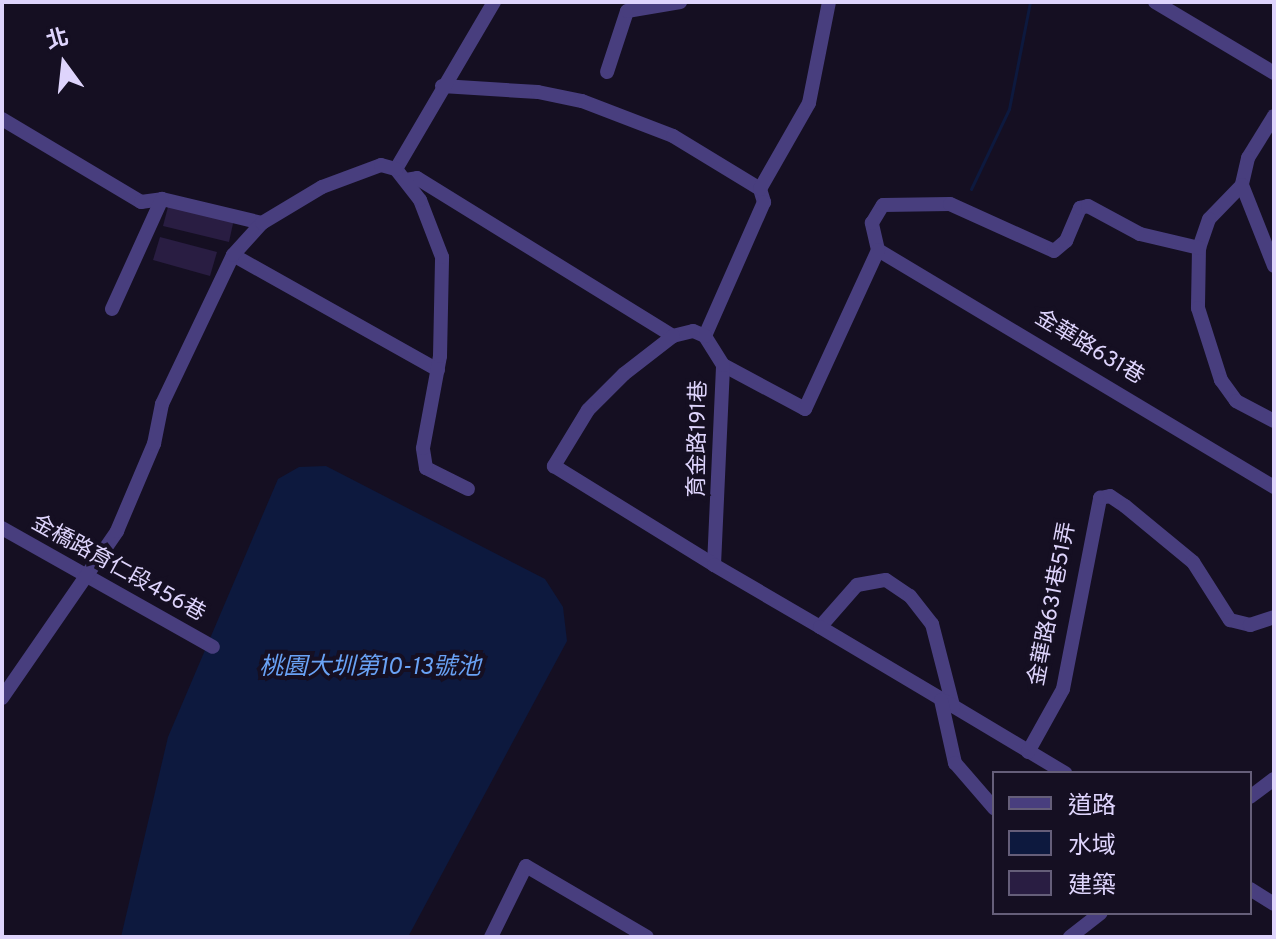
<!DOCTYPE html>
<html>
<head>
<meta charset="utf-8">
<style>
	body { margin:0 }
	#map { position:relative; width:1276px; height:939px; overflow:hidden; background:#150f22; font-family:Overpass,"Noto Sans TC",sans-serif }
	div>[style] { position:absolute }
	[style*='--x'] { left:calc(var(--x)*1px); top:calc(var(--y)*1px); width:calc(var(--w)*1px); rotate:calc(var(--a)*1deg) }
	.water>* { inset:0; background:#0d193e }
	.stream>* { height:3px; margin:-1.5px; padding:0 1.5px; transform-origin:1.5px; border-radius:1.5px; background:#0d193e }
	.building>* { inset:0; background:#291d42 }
	.minor>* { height:14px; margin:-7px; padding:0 7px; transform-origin:7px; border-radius:7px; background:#483e7e }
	span { translate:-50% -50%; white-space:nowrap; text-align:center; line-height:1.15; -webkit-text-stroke:8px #150f22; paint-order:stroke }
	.street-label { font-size:22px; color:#ded4fc }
	.water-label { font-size:24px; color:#69a2f5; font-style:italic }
	.frame { position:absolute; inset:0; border:4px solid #ded4fc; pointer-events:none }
	.legend { position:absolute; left:992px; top:771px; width:260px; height:144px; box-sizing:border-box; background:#150f22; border:2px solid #655e79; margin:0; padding:10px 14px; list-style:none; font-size:24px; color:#ded4fc }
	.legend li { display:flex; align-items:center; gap:16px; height:40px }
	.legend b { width:40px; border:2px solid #655e79 }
	.north { position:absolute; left:24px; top:24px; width:80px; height:80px; -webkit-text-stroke:6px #150f22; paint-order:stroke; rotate:345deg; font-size:22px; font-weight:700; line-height:32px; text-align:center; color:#ded4fc }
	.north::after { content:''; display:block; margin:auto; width:28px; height:36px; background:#ded4fc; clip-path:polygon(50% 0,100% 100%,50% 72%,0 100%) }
</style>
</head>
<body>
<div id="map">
	<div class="water">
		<i style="clip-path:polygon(326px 466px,545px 579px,563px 607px,567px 641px,408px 937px,121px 937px,168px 737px,278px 479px,299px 467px)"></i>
	</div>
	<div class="stream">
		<i style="--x:971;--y:189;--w:89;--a:-64.6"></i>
		<i style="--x:1009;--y:109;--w:109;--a:-78.9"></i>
	</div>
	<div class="building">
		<i style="clip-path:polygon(169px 203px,234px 219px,229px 242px,163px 226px)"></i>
		<i style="clip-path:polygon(160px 237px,217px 252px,210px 276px,153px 260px)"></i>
	</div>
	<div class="minor">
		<i style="--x:1155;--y:2;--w:139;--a:30.8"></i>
		<i style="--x:607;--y:72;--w:64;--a:-71.8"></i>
		<i style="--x:627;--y:11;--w:54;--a:-9.6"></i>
		<i style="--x:442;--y:86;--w:96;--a:3.6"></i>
		<i style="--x:538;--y:92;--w:45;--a:11.6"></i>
		<i style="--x:582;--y:101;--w:97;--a:21"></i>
		<i style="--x:673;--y:136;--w:102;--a:31.3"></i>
		<i style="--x:760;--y:189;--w:14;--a:73"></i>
		<i style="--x:764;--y:202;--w:146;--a:113.8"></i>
		<i style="--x:1274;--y:116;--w:49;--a:121.8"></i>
		<i style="--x:1248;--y:158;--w:28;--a:103"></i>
		<i style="--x:1242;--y:185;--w:87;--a:68.4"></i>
		<i style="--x:2;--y:119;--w:162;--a:30.8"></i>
		<i style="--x:141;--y:202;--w:21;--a:-8"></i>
		<i style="--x:162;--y:199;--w:103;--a:13.5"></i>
		<i style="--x:406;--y:180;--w:11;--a:-10"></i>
		<i style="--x:417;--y:178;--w:301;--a:31.7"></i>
		<i style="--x:1242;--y:185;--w:47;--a:134.1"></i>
		<i style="--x:1209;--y:219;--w:31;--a:109"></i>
		<i style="--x:1199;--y:248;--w:60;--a:91"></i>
		<i style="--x:1198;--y:308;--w:76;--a:72.3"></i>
		<i style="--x:1221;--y:380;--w:26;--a:54"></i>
		<i style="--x:1236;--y:401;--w:43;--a:27.8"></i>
		<i style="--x:760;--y:189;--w:99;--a:-60.3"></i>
		<i style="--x:809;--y:103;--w:103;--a:-78.8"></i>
		<i style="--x:878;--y:250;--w:462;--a:30.9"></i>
		<i style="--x:878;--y:250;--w:28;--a:-103"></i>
		<i style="--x:872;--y:223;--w:21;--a:-59"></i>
		<i style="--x:883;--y:205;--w:67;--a:-0.9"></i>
		<i style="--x:950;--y:204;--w:114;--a:24.3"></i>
		<i style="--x:1054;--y:251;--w:16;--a:-40"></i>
		<i style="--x:1066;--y:241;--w:36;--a:-67"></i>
		<i style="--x:1080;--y:208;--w:8;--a:-14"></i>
		<i style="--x:1088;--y:206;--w:59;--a:28.3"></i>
		<i style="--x:1140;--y:234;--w:61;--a:13.3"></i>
		<i style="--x:233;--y:255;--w:235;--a:29.3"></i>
		<i style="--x:112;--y:309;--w:121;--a:-65.6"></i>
		<i style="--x:723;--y:365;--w:93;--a:28.2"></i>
		<i style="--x:805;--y:409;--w:175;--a:-65.3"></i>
		<i style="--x:468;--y:489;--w:47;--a:-153.4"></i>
		<i style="--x:426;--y:468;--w:20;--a:-99"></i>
		<i style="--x:423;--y:448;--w:94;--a:-79.5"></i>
		<i style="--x:440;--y:356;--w:99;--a:-88.8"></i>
		<i style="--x:442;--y:257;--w:61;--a:-111.1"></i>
		<i style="--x:420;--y:200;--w:39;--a:-128"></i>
		<i style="--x:396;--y:169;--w:194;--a:-59.6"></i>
		<i style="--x:2;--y:528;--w:242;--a:29.4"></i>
		<i style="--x:714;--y:565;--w:200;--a:-87.4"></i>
		<i style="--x:723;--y:365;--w:34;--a:-122"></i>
		<i style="--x:705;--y:336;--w:13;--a:-157"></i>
		<i style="--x:693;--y:331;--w:21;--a:166"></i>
		<i style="--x:673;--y:336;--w:62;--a:142.2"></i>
		<i style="--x:624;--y:374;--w:51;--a:135"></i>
		<i style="--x:588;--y:410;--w:66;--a:121.3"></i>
		<i style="--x:554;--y:466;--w:188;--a:31.7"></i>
		<i style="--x:714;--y:565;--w:123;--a:30.3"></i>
		<i style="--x:820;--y:627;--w:56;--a:-48.6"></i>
		<i style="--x:857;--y:585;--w:29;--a:-10"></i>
		<i style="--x:886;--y:580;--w:29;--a:34"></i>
		<i style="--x:910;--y:596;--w:36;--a:52"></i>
		<i style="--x:932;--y:624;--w:85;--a:75.6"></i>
		<i style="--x:953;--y:706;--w:131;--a:30.9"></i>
		<i style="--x:820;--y:627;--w:155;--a:30.7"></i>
		<i style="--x:2;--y:698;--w:203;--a:-55.4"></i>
		<i style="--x:117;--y:531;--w:95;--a:-67"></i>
		<i style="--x:154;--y:444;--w:41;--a:-78.7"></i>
		<i style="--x:162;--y:404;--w:165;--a:-64.5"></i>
		<i style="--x:233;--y:255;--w:43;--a:-47.8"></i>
		<i style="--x:262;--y:223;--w:70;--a:-31"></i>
		<i style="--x:322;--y:187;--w:63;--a:-20.4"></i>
		<i style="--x:381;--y:165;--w:16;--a:15"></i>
		<i style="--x:941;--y:700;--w:65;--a:77.5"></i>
		<i style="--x:955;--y:763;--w:60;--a:49.1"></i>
		<i style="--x:1028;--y:752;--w:72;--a:-60.9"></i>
		<i style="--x:1063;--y:689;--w:195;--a:-79"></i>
		<i style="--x:1100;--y:498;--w:10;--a:-11"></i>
		<i style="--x:1110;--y:496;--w:18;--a:34"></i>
		<i style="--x:1125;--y:506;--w:88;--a:39.5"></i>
		<i style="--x:1193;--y:562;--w:69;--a:57.5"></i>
		<i style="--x:1230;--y:620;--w:21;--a:14"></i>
		<i style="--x:1250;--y:625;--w:25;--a:-18"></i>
		<i style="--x:1250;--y:797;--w:30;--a:-37"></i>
		<i style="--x:1250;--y:889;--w:28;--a:32"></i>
		<i style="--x:491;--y:937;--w:79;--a:-63.8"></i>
		<i style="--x:526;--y:866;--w:140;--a:30.4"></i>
		<i style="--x:1070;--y:937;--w:39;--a:-38"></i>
	</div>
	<div class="street-label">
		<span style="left:1089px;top:348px;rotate:31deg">金華路631巷</span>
		<span style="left:699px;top:439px;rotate:-89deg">育金路191巷</span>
		<span style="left:118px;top:569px;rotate:29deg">金橋路育仁段456巷</span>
		<span style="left:1053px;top:604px;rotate:-79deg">金華路631巷51弄</span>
	</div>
	<div class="water-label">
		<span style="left:370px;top:669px">桃園大圳第10-13號池</span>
	</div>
	<div class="frame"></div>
	<ul class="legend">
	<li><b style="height:10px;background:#483e7e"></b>道路</li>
	<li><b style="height:22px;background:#0d193e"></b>水域</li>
	<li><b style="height:22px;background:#291d42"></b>建築</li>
	</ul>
	<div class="north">北</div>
</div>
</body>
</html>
